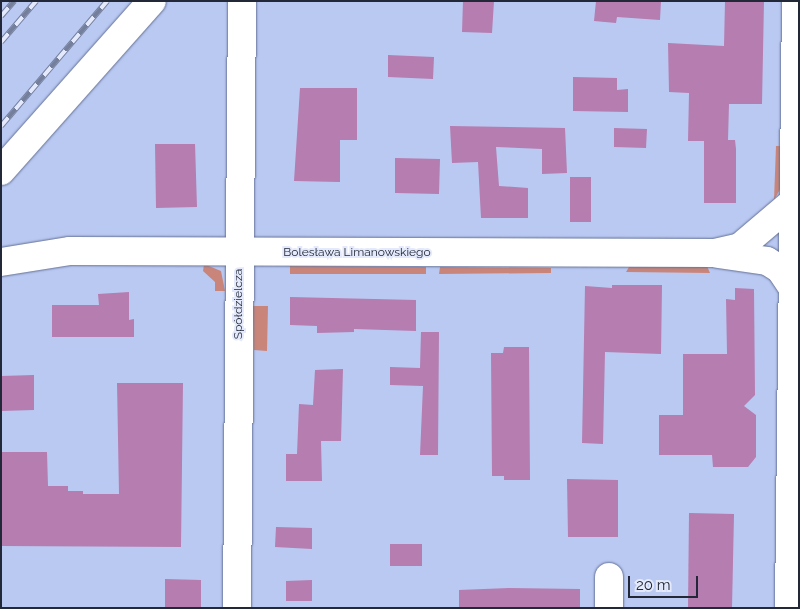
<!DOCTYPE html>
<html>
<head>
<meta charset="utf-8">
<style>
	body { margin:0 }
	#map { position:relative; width:800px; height:609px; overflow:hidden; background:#bac9f2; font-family:Raleway,sans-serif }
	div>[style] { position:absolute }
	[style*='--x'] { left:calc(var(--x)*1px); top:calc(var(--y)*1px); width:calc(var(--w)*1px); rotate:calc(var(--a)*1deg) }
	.green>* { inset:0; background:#ca857a }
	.building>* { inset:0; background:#b57db0 }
	.roads { filter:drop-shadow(0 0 1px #637095) drop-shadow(0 0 1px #637095) }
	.minor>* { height:28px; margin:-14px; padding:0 14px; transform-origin:14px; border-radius:14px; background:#fff }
	.rail>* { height:5.5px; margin-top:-2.75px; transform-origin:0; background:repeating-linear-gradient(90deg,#e4eafb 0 11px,#747f9c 0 22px); box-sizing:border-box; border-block:1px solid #747f9c }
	span { translate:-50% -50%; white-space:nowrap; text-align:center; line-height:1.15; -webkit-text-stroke:4px #e4eafb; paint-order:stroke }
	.street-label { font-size:12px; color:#222837 }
	.frame { position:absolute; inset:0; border:2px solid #222837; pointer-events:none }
	.scale { position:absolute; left:628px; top:576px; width:70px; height:22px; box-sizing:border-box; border:2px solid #222837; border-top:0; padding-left:6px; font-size:15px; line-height:18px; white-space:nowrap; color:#222837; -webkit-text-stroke:4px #e4eafb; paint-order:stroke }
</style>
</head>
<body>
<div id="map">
	<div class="green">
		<i style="clip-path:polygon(776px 146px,784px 146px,783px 184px,774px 200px)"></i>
		<i style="clip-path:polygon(204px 264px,221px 271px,225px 291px,215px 291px,215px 282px,203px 271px)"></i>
		<i style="clip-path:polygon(290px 266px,426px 267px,426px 274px,290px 274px)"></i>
		<i style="clip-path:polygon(707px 266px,710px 273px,626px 272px,629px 267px)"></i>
		<i style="clip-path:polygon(440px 267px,551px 268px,551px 273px,439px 274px)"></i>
		<i style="clip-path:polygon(253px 306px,268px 306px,267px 351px,254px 350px)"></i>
	</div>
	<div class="building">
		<i style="clip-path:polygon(463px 1px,494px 1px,492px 33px,462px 32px)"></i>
		<i style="clip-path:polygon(596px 1px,661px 1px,660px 20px,617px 17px,616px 23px,594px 21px)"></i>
		<i style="clip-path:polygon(725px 1px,764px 1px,762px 104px,729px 104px,728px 140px,735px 140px,736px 149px,736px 203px,704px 203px,704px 141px,688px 141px,689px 93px,669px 92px,668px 43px,724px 46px)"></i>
		<i style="clip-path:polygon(388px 55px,434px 57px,433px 79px,388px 77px)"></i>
		<i style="clip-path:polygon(573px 77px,617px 78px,617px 90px,628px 89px,628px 112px,573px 111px)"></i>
		<i style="clip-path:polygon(300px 88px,357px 88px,357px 140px,340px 140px,340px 182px,294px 181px)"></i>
		<i style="clip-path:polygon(450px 126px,565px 128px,567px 173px,542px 174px,542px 149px,496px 147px,499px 186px,528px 188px,528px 218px,481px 218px,478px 162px,452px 163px)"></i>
		<i style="clip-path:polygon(614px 128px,647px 129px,646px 148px,614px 147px)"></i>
		<i style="clip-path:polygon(155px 144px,195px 144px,197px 207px,156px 208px)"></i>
		<i style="clip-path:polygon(395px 158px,440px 159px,439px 194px,395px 193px)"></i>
		<i style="clip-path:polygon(570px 177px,591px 177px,591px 222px,570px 222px)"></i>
		<i style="clip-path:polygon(612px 285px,662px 285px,661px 354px,605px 352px,603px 444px,582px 443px,585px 286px,612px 288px)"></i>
		<i style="clip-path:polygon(735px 288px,754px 289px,755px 395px,744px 406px,756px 415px,756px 457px,748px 467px,713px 467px,712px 455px,659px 455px,659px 415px,683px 415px,683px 354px,727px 354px,726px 299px,735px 300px)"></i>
		<i style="clip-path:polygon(129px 292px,129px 320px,134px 319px,134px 337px,52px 337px,52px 305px,99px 305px,98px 294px)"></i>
		<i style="clip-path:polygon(290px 297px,416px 300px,416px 331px,354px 329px,354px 332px,317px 333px,317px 326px,290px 325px)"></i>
		<i style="clip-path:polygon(421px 332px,439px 332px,438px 455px,420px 455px,423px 386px,390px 385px,390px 367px,420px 368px)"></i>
		<i style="clip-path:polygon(504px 347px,529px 347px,530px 480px,504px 480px,504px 476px,492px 476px,491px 353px,503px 353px)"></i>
		<i style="clip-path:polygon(343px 369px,341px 441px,321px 441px,322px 481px,286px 481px,286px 454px,297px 454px,299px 404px,313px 405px,315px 370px)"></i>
		<i style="clip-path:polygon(34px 375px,34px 410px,1px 411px,1px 376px)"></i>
		<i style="clip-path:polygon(117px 383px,183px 383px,181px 547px,1px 546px,1px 452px,47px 452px,48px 486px,68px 486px,68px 491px,83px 491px,83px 494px,119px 494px)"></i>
		<i style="clip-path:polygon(567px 479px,618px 480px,618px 537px,568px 537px)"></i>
		<i style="clip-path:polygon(689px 513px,734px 514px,732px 608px,688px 608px)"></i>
		<i style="clip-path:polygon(276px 527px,312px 528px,312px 549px,275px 547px)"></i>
		<i style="clip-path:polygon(390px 544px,422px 544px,422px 566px,390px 566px)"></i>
		<i style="clip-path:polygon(165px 579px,201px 580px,201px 608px,165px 608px)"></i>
		<i style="clip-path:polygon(312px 580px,312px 601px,286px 601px,286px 581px)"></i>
		<i style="clip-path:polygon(509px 588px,580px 589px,580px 608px,459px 608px,459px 590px)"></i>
	</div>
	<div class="roads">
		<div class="minor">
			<i style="--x:1;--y:171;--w:227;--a:-48.4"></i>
			<i style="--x:718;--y:254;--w:49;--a:8.1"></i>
			<i style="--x:767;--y:261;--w:15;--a:32"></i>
			<i style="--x:780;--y:269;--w:23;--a:56"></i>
			<i style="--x:1;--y:262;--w:70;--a:-9.1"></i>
			<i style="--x:70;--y:251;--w:645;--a:0.18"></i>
			<i style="--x:715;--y:253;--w:26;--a:-13"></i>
			<i style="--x:740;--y:247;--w:77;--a:-40.3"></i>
			<i style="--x:237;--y:608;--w:607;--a:-89.53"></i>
			<i style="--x:609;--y:608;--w:31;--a:-90"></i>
			<i style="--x:789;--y:608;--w:607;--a:-89.34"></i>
		</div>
	</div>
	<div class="rail">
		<i style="--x:1;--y:16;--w:20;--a:-49"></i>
		<i style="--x:1;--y:42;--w:54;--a:-49.5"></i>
		<i style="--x:1;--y:126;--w:164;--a:-49.7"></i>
	</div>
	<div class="street-label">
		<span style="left:357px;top:253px">Bolesława Limanowskiego</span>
		<span style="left:239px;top:304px;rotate:-90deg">Spółdzielcza</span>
	</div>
	<div class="frame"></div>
	<div class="scale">20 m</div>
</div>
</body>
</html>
